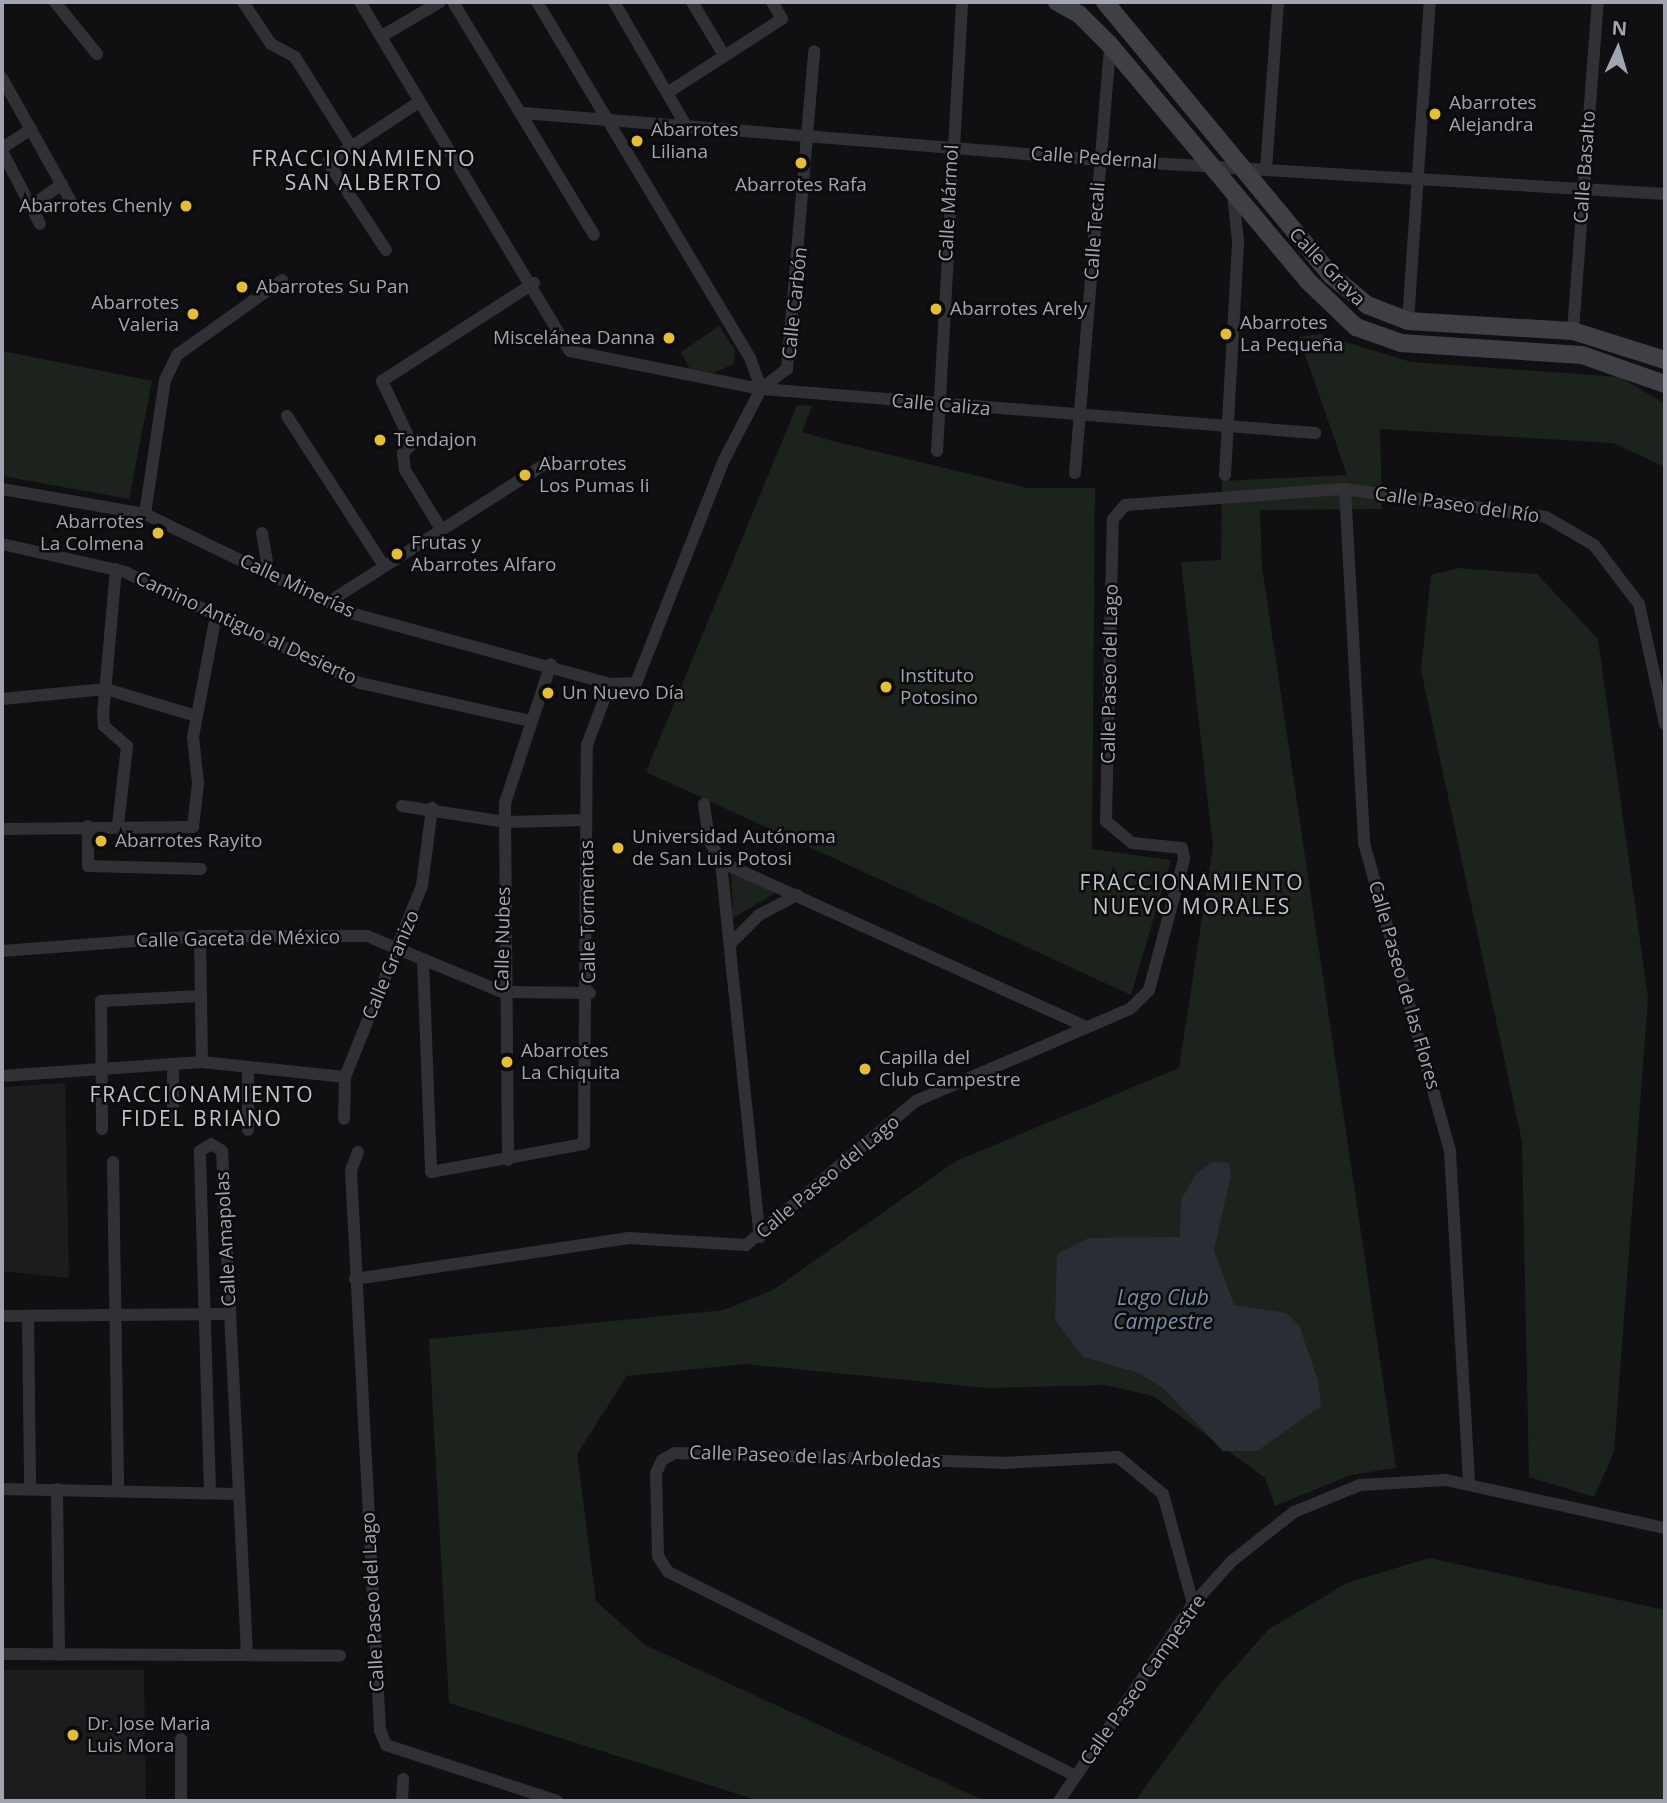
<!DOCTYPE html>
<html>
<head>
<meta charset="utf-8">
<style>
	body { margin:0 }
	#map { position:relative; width:1667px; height:1803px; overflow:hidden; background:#100f11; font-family:"Open Sans",sans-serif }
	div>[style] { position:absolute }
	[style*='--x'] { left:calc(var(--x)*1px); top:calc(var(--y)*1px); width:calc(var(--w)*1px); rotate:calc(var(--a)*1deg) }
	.built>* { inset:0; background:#1c1c1e }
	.green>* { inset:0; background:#1c231d }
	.water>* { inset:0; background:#292e35 }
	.minor>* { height:12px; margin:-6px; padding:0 6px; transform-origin:6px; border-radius:6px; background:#313135 }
	.secondary>* { height:18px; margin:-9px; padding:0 9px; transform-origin:9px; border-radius:9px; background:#3f4045 }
	.dots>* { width:19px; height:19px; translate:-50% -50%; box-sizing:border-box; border:4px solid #0b0b0c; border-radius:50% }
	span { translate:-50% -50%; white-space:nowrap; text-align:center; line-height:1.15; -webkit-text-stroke:5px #0b0b0c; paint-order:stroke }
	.poi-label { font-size:19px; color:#a1a4b1 }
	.left { translate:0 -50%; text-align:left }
	.right { translate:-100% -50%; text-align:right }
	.street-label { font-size:19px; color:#a1a4b1 }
	.neighbourhood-label { font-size:21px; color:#c2c4cd; letter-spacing:2px }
	.water-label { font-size:21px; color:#798eab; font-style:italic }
	.frame { position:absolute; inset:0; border:4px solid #a1a4b1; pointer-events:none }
	.north { position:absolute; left:1583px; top:14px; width:70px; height:70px; -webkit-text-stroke:5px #0b0b0c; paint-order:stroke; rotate:4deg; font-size:19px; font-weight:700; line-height:28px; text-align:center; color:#a1a4b1 }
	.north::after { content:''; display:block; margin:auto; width:24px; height:32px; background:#a1a4b1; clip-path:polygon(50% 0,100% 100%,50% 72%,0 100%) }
</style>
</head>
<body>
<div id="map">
	<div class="built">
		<i style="clip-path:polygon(65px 1083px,69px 1278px,2px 1271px,2px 1087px)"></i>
		<i style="clip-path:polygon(2px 1670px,144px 1670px,146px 1801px,2px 1801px)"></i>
	</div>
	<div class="green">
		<i style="clip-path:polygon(719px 326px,735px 350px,734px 364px,713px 373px,690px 369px,681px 352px)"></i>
		<i style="clip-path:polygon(1320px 334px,1411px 362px,1620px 377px,1665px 404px,1665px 467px,1613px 443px,1380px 429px,1382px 509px,1260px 510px,1262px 567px,1396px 1468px,1351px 1475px,1275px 1506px,1265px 1478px,1153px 1396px,1106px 1385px,987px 1388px,745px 1364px,627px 1376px,577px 1454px,596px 1601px,645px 1645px,985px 1801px,760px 1801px,449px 1703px,429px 1339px,724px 1310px,773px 1290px,956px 1161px,1179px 1068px,1213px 847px,1181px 562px,1221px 560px,1222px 481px,1347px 475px,1299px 337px)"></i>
		<i style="clip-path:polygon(2px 351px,152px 381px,129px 499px,2px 476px)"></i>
		<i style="clip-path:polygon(797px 405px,812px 406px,802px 432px,829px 440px,1027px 488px,1095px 488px,1092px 849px,1171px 860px,1131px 995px,646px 772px)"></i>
		<i style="clip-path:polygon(1458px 568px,1537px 574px,1598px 639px,1648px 998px,1614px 1452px,1594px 1497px,1529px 1477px,1522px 1142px,1421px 670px,1431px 575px)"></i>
		<i style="clip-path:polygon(731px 868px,777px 892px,733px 918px)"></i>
		<i style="clip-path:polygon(1429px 1558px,1665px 1610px,1665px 1801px,1135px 1801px,1220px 1684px,1269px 1629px,1347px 1583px)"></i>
	</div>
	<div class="water">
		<i style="clip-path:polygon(1212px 1162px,1229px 1163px,1231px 1175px,1214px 1250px,1234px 1305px,1286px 1313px,1299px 1325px,1318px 1381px,1321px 1406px,1257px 1451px,1223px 1451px,1164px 1389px,1139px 1373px,1083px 1357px,1055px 1320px,1057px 1254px,1089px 1238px,1180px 1237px,1181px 1200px,1196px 1174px)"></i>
	</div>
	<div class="minor">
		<i style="--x:55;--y:2;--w:67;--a:51.1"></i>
		<i style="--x:243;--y:2;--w:50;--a:56.3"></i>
		<i style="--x:271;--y:44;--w:27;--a:28"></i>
		<i style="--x:295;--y:57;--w:107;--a:57.9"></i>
		<i style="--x:360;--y:2;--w:407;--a:59"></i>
		<i style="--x:570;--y:351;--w:195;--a:11.3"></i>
		<i style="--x:761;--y:389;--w:556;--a:4.54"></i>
		<i style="--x:453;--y:2;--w:272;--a:58.8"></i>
		<i style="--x:537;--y:2;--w:415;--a:59.1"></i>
		<i style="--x:750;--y:358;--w:33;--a:70"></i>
		<i style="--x:614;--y:2;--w:147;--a:59.8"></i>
		<i style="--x:692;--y:2;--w:62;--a:58.9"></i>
		<i style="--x:382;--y:36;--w:67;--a:-30.4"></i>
		<i style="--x:2;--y:78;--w:143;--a:60.8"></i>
		<i style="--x:667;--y:93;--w:137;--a:-32.8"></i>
		<i style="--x:782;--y:19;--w:20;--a:-120"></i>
		<i style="--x:523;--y:113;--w:579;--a:4.66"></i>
		<i style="--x:1100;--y:160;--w:566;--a:3.44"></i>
		<i style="--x:2;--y:148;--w:35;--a:-33"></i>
		<i style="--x:2;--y:151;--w:82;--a:62.5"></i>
		<i style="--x:1266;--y:170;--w:168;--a:-85.9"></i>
		<i style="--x:31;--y:206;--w:38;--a:-35"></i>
		<i style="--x:386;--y:250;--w:105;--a:-123.4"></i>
		<i style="--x:328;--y:162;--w:109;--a:-33.4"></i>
		<i style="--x:1408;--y:321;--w:320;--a:-86.1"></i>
		<i style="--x:1573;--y:331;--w:330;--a:-85.7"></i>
		<i style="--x:287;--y:416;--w:179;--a:57.1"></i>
		<i style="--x:937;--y:451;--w:450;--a:-86.8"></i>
		<i style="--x:1075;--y:473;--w:429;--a:-85.3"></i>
		<i style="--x:1225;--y:475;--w:234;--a:-86.8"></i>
		<i style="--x:1238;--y:241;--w:46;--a:-96.2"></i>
		<i style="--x:2;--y:489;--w:145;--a:9.9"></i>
		<i style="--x:145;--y:514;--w:225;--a:25.9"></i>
		<i style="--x:347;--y:612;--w:273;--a:15.3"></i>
		<i style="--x:610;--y:684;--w:26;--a:-2"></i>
		<i style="--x:636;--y:683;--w:240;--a:-68.5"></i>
		<i style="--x:724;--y:460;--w:80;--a:-62.5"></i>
		<i style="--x:761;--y:389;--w:33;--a:-38"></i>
		<i style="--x:787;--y:369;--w:319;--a:-85.1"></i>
		<i style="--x:1345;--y:489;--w:355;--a:86.9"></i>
		<i style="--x:1364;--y:843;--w:321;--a:74.4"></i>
		<i style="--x:1450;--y:1152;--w:330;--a:86.7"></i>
		<i style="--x:145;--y:514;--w:135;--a:-81.5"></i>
		<i style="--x:165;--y:380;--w:28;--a:-64"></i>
		<i style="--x:177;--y:355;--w:129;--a:-35.5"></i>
		<i style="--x:441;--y:529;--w:69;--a:-121.4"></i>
		<i style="--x:405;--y:470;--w:17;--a:-97"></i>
		<i style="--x:403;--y:453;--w:13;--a:-45"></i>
		<i style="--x:412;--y:444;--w:70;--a:-115.5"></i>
		<i style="--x:382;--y:381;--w:181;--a:-32.8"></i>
		<i style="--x:262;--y:533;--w:42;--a:80.3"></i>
		<i style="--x:2;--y:544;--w:126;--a:12.8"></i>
		<i style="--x:125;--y:572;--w:260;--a:25.3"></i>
		<i style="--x:360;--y:683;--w:174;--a:12.6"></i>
		<i style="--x:116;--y:569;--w:146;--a:95.1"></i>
		<i style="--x:103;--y:714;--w:12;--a:85"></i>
		<i style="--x:104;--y:726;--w:30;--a:41"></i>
		<i style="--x:127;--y:746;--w:80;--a:96.5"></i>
		<i style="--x:327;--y:603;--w:262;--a:-32.5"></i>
		<i style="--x:2;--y:699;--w:104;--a:-5.5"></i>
		<i style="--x:106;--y:689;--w:94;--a:16.7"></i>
		<i style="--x:704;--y:804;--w:36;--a:82"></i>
		<i style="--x:709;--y:840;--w:25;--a:61"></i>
		<i style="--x:721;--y:862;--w:401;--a:24.3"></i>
		<i style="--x:402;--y:806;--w:104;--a:8.8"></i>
		<i style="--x:505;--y:822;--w:81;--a:-1.4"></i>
		<i style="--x:88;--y:826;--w:40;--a:90"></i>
		<i style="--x:88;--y:866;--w:113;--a:1.5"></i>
		<i style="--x:2;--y:829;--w:191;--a:-0.6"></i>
		<i style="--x:193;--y:827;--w:44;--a:-83.5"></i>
		<i style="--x:198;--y:783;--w:46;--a:-96.2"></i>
		<i style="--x:193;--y:737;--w:124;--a:-79.3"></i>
		<i style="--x:721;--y:862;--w:377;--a:84.1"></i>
		<i style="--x:200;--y:936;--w:126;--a:89.1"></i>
		<i style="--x:732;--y:942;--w:38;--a:-45"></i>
		<i style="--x:759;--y:915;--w:43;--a:-27.8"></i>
		<i style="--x:2;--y:951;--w:199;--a:-4.3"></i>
		<i style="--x:200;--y:936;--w:167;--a:0"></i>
		<i style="--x:367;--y:936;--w:146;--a:22.5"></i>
		<i style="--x:502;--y:992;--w:88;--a:0.7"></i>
		<i style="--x:423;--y:960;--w:212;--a:87.8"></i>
		<i style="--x:431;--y:1172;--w:156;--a:-10.4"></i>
		<i style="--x:584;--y:1144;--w:399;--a:-89.6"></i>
		<i style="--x:587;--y:745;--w:65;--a:-69.3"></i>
		<i style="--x:173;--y:1065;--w:55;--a:90"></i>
		<i style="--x:248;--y:1067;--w:63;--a:90"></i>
		<i style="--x:2;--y:1076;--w:200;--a:-4"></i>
		<i style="--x:202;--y:1062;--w:144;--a:6"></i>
		<i style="--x:344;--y:1119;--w:42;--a:-88.6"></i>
		<i style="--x:345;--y:1077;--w:207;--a:-68.1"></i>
		<i style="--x:422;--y:885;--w:78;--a:-82.6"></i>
		<i style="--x:102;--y:1129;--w:128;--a:-90.4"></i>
		<i style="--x:101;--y:1001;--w:100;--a:-2.9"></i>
		<i style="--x:358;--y:1152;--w:19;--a:111"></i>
		<i style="--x:351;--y:1170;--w:561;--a:87.04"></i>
		<i style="--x:380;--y:1730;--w:16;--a:68"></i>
		<i style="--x:386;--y:1745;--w:180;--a:18.1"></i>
		<i style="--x:508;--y:1160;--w:357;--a:-90.5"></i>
		<i style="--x:505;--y:803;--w:146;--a:-71.7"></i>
		<i style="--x:113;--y:1162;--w:327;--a:89.1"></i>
		<i style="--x:355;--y:1279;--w:277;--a:-8.5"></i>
		<i style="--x:629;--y:1238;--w:117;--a:3.4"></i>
		<i style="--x:746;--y:1245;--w:223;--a:-40.3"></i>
		<i style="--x:916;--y:1101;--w:233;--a:-23.3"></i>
		<i style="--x:1130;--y:1009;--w:27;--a:-45"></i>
		<i style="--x:1149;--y:990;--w:136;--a:-75"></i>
		<i style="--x:1184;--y:859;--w:11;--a:-100"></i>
		<i style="--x:1182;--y:848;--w:50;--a:-174.3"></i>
		<i style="--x:1132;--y:843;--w:34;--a:-140"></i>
		<i style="--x:1106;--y:821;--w:302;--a:-88.7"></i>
		<i style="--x:1113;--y:519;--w:18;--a:-49"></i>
		<i style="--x:1125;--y:505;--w:221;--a:-4.2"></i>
		<i style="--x:1345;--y:489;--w:203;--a:7.9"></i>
		<i style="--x:1546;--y:517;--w:56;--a:30.3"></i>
		<i style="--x:1594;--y:545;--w:74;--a:52.7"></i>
		<i style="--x:1639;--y:604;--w:123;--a:77.8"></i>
		<i style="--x:2;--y:1316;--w:227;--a:-0.5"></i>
		<i style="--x:28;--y:1316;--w:172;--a:89.3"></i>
		<i style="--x:2;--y:1489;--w:234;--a:1.2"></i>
		<i style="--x:57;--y:1489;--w:166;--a:89.3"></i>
		<i style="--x:210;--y:1493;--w:342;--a:-91.7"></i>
		<i style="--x:200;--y:1151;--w:13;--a:-32"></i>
		<i style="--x:211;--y:1144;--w:13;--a:32"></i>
		<i style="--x:222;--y:1151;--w:503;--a:87.15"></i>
		<i style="--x:2;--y:1654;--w:338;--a:0.3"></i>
		<i style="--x:1076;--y:1776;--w:456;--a:-153.4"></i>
		<i style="--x:668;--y:1572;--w:19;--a:-122"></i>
		<i style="--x:658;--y:1556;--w:83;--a:-91.4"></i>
		<i style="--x:656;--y:1473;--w:14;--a:-65"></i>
		<i style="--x:662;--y:1460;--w:15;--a:-28"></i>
		<i style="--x:675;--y:1453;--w:328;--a:1.7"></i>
		<i style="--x:1003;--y:1463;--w:115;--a:-3"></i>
		<i style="--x:1118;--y:1457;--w:58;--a:39.4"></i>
		<i style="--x:1163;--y:1494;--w:114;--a:74.7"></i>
		<i style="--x:181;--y:1801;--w:62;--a:-90"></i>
		<i style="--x:402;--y:1801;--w:22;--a:-87"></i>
		<i style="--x:1059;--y:1801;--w:238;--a:-55.8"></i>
		<i style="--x:1193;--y:1604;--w:58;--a:-47.8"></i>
		<i style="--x:1232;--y:1561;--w:79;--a:-38.3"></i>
		<i style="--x:1294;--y:1512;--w:71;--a:-22.2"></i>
		<i style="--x:1360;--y:1485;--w:86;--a:-3.3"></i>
		<i style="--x:1446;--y:1480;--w:224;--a:12.4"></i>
	</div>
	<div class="secondary">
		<i style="--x:1057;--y:2;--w:25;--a:29"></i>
		<i style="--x:1079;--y:14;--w:44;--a:45"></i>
		<i style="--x:1110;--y:45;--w:309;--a:50"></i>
		<i style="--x:1309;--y:282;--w:65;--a:43.8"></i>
		<i style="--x:1356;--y:327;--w:48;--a:19.6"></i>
		<i style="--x:1401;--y:343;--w:181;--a:3.8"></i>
		<i style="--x:1582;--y:355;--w:88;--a:19.3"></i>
		<i style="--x:1105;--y:2;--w:356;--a:50.4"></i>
		<i style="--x:1332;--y:276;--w:45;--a:39.6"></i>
		<i style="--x:1367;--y:305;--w:44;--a:21.3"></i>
		<i style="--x:1408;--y:321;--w:165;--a:3.5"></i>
		<i style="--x:1573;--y:331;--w:96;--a:17.5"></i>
	</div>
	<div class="dots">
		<i style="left:1435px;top:114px;background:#e7bd32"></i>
		<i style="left:637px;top:141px;background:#e7bd32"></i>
		<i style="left:801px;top:163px;background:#e7bd32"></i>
		<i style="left:186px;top:206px;background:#e7bd32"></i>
		<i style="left:242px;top:287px;background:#e7bd32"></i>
		<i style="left:936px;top:309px;background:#e7bd32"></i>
		<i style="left:193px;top:314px;background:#e7bd32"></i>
		<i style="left:1226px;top:334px;background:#e7bd32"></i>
		<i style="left:669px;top:338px;background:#e7bd32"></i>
		<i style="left:380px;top:440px;background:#e7bd32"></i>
		<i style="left:525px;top:475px;background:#e7bd32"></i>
		<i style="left:158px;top:533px;background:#e7bd32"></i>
		<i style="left:397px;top:554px;background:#e7bd32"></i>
		<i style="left:886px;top:687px;background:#e7bd32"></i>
		<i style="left:548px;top:693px;background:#e7bd32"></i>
		<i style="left:101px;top:841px;background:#e7bd32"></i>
		<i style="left:618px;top:848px;background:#e7bd32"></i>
		<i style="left:507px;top:1062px;background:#e7bd32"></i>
		<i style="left:865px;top:1069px;background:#e7bd32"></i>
		<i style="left:73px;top:1735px;background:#e7bd32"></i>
	</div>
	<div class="poi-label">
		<span class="left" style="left:1449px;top:114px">Abarrotes<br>Alejandra</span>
		<span class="left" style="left:651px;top:141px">Abarrotes<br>Liliana</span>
		<span style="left:801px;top:185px">Abarrotes Rafa</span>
		<span class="right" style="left:172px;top:206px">Abarrotes Chenly</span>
		<span class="left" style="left:256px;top:287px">Abarrotes Su Pan</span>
		<span class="right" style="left:179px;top:314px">Abarrotes<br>Valeria</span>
		<span class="left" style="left:950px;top:309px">Abarrotes Arely</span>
		<span class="left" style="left:1240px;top:334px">Abarrotes<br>La Pequeña</span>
		<span class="right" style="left:655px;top:338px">Miscelánea Danna</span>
		<span class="left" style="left:394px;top:440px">Tendajon</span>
		<span class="left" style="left:539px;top:475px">Abarrotes<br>Los Pumas Ii</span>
		<span class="right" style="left:144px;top:533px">Abarrotes<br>La Colmena</span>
		<span class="left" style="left:411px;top:554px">Frutas y<br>Abarrotes Alfaro</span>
		<span class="left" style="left:900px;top:687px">Instituto<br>Potosino</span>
		<span class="left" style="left:562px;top:693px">Un Nuevo Día</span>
		<span class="left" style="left:632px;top:848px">Universidad Autónoma<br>de San Luis Potosi</span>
		<span class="left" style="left:115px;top:841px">Abarrotes Rayito</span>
		<span class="left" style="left:521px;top:1062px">Abarrotes<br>La Chiquita</span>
		<span class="left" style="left:879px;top:1069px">Capilla del<br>Club Campestre</span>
		<span class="left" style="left:87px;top:1735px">Dr. Jose Maria<br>Luis Mora</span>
	</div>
	<div class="street-label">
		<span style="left:1094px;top:158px;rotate:4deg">Calle Pedernal</span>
		<span style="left:1585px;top:167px;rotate:-86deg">Calle Basalto</span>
		<span style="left:949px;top:203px;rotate:-87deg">Calle Mármol</span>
		<span style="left:1095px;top:231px;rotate:-86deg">Calle Tecali</span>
		<span style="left:1327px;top:267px;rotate:46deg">Calle Grava</span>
		<span style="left:795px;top:303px;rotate:-84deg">Calle Carbón</span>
		<span style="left:941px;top:405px;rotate:5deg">Calle Caliza</span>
		<span style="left:1457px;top:505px;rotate:8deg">Calle Paseo del Río</span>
		<span style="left:297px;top:586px;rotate:25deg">Calle Minerías</span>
		<span style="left:246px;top:628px;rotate:25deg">Camino Antiguo al Desierto</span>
		<span style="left:1110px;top:674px;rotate:-89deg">Calle Paseo del Lago</span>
		<span style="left:588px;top:912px;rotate:-91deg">Calle Tormentas</span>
		<span style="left:238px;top:939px;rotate:-1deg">Calle Gaceta de México</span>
		<span style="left:503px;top:939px;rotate:-89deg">Calle Nubes</span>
		<span style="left:391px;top:965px;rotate:-67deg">Calle Granizo</span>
		<span style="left:1404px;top:985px;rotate:74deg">Calle Paseo de las Flores</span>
		<span style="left:828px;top:1177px;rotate:-40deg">Calle Paseo del Lago</span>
		<span style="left:226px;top:1239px;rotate:-93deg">Calle Amapolas</span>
		<span style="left:815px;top:1457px;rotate:2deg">Calle Paseo de las Arboledas</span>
		<span style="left:373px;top:1602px;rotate:-93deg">Calle Paseo del Lago</span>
		<span style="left:1143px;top:1680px;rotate:-55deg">Calle Paseo Campestre</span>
	</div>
	<div class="neighbourhood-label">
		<span style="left:364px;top:170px">FRACCIONAMIENTO<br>SAN ALBERTO</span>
		<span style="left:1192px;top:894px">FRACCIONAMIENTO<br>NUEVO MORALES</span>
		<span style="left:202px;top:1106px">FRACCIONAMIENTO<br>FIDEL BRIANO</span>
	</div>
	<div class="water-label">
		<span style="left:1163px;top:1309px">Lago Club<br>Campestre</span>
	</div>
	<div class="frame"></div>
	<div class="north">N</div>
</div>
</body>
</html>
